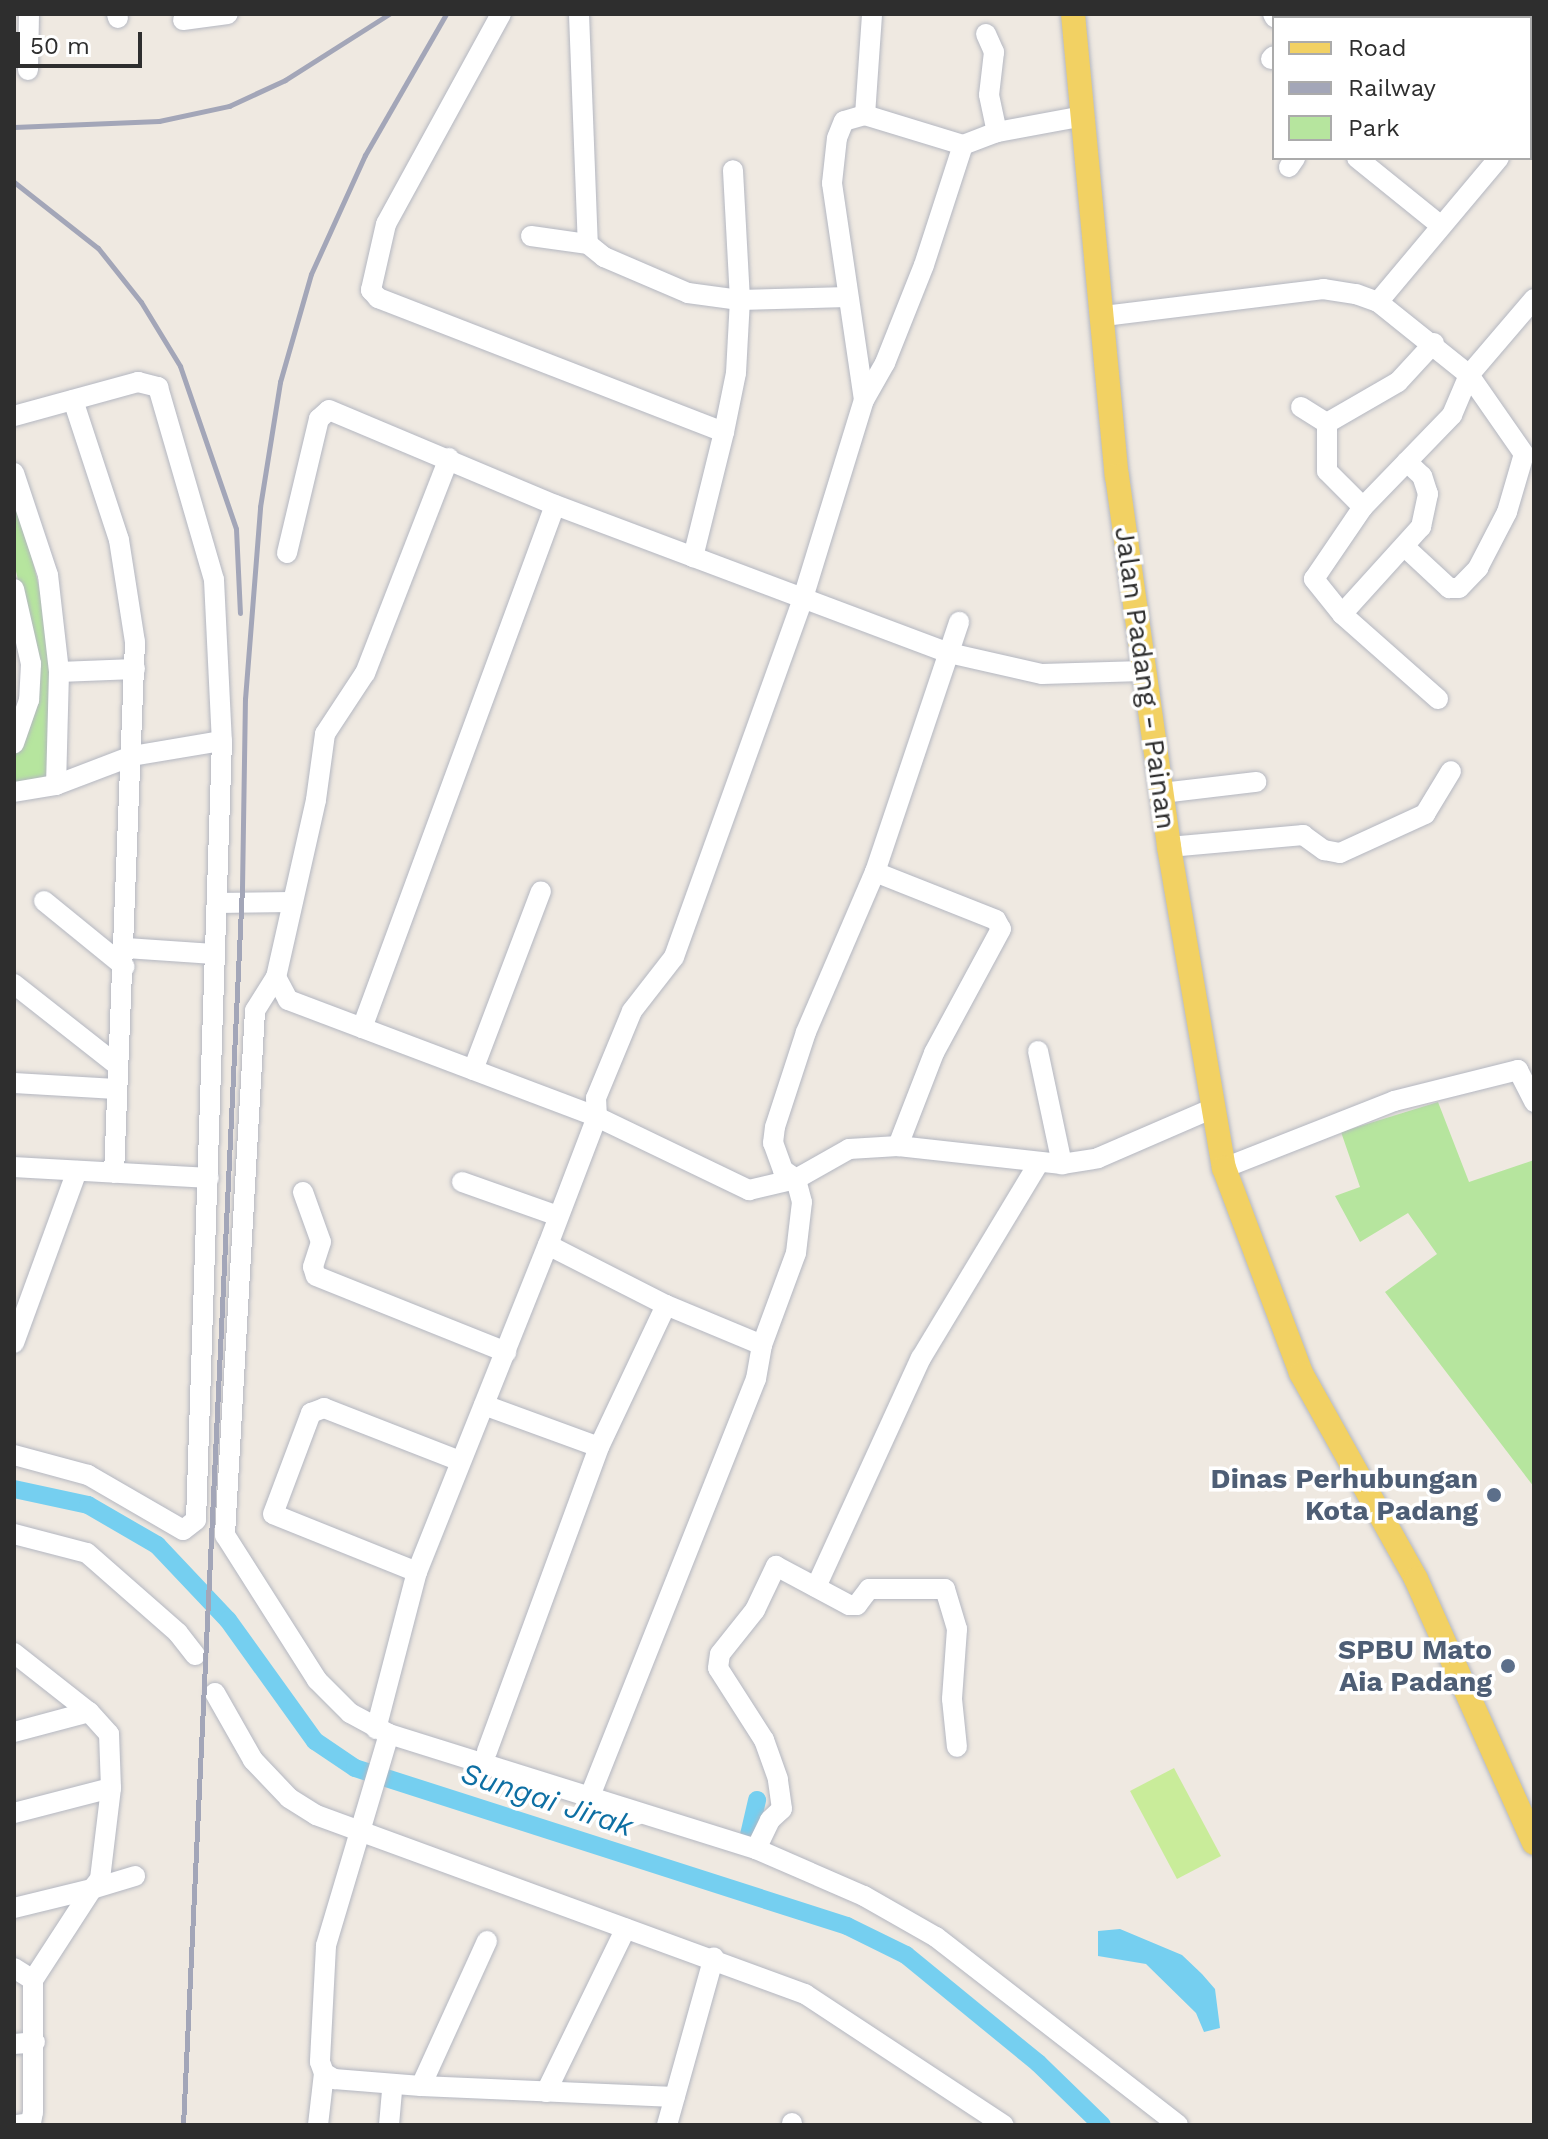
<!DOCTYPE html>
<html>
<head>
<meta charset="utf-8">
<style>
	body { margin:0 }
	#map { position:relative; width:1548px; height:2139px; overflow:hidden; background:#efe9e1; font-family:"Work Sans",sans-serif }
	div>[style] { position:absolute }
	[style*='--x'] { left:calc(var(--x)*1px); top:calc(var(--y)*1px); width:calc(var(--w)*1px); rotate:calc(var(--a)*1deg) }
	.green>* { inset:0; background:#b6e59e }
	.pitch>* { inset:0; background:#c9ec9a }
	.water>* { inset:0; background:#75cff0 }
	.canal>* { height:18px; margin:-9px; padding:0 9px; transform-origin:9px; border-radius:9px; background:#75cff0 }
	.roads { filter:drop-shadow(0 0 2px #b4b7c1) drop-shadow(0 0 2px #b4b7c1) }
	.minor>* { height:20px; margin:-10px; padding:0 10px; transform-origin:10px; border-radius:10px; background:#fff }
	.major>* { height:24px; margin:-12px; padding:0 12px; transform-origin:12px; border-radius:12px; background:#f2d163 }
	.rail>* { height:5px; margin:-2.5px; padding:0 2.5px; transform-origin:2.5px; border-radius:2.5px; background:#a3a6b8 }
	.dots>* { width:22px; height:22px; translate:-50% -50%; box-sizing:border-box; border:4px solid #fff; border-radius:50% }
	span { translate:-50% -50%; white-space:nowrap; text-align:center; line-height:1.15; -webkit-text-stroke:7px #fff; paint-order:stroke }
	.street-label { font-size:28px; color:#2e2e2e }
	.service-label { font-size:28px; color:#4e5e75; font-weight:700 }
	.right { translate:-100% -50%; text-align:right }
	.water-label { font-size:30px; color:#0d6fa3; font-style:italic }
	.frame { position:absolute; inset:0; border:16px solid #2e2e2e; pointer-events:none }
	.legend { position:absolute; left:1272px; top:16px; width:260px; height:144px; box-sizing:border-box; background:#fff; border:2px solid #ababab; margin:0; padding:10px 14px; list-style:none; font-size:24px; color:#2e2e2e }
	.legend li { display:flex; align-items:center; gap:16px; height:40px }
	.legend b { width:40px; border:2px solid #ababab }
	.scale { position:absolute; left:16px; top:32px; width:126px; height:36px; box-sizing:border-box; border:4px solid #2e2e2e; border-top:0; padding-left:10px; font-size:24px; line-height:28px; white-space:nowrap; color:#2e2e2e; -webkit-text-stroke:6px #fff; paint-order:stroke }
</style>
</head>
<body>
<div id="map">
	<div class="green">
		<i style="clip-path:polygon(14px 483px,56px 658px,51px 779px,14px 785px,14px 750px,32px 644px,14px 562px)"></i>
		<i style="clip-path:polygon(1438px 1102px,1469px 1182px,1534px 1160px,1534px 1487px,1385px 1292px,1437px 1254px,1408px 1213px,1360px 1242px,1335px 1196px,1360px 1187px,1341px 1132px)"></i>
	</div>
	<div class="pitch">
		<i style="clip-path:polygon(1174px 1768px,1221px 1856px,1177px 1879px,1130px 1791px)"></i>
	</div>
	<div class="water">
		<i style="clip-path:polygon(1120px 1929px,1182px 1955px,1202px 1974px,1215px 1989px,1220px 2028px,1204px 2032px,1196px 2013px,1146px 1964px,1098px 1956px,1098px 1931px)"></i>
	</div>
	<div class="canal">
		<i style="--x:14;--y:1489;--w:76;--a:12.2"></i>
		<i style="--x:88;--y:1505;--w:80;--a:30.1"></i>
		<i style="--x:157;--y:1545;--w:103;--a:46.6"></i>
		<i style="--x:228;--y:1620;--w:149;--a:54.3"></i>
		<i style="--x:315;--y:1741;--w:48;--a:34"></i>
		<i style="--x:355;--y:1768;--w:517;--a:17.8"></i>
		<i style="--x:847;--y:1926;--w:66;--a:26.2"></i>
		<i style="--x:906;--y:1955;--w:171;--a:39.3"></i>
		<i style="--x:1038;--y:2063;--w:89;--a:44.1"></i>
		<i style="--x:749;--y:1835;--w:36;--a:-77"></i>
	</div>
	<div class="roads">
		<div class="minor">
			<i style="--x:117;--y:14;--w:4;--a:76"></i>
			<i style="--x:501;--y:14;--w:239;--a:118.7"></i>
			<i style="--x:386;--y:224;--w:68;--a:102.8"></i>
			<i style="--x:371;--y:290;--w:11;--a:49"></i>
			<i style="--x:378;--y:298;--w:371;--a:21.2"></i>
			<i style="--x:724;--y:432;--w:129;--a:103.9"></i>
			<i style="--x:579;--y:14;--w:230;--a:87.8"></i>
			<i style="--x:588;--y:244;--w:21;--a:39"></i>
			<i style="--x:604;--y:257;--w:91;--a:23.2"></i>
			<i style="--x:688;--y:293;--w:52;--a:7.7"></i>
			<i style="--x:740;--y:300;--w:108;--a:-1.6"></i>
			<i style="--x:1273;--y:14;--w:4;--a:63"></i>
			<i style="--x:1385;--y:14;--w:5;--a:53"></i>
			<i style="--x:183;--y:20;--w:45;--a:-7.6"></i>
			<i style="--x:986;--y:34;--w:20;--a:66"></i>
			<i style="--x:994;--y:52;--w:43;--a:96.6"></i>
			<i style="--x:989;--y:95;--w:38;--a:78"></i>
			<i style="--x:1271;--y:59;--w:4;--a:-45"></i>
			<i style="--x:28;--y:70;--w:56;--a:-89"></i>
			<i style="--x:865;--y:115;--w:101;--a:-86"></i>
			<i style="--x:1530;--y:123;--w:6;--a:-51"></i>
			<i style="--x:1357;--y:158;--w:107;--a:38.9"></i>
			<i style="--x:1289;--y:167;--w:11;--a:-56"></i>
			<i style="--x:531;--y:236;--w:58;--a:8"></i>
			<i style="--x:1378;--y:302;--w:188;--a:-50"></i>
			<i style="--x:1104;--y:316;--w:221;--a:-7"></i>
			<i style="--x:1323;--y:289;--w:33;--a:9"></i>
			<i style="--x:1356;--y:294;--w:23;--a:20"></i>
			<i style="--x:1378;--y:302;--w:117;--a:38.7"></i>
			<i style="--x:1469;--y:375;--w:100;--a:-49.5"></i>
			<i style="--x:73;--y:400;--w:147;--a:71.8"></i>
			<i style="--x:119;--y:540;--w:103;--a:81.1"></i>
			<i style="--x:135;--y:642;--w:531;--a:92.26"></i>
			<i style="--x:864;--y:400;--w:219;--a:-98.4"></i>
			<i style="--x:832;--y:183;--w:45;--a:-83.7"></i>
			<i style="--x:837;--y:138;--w:18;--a:-68"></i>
			<i style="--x:844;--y:121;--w:22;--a:-16"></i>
			<i style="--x:865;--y:115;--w:102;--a:17"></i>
			<i style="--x:1301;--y:407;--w:31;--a:32"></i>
			<i style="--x:1327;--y:423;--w:48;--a:90"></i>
			<i style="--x:1327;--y:471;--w:51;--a:45"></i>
			<i style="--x:14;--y:416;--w:129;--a:-15.3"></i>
			<i style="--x:138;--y:382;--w:21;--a:14"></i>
			<i style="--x:158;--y:387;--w:201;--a:73.8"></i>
			<i style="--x:214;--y:580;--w:161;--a:87.2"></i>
			<i style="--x:222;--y:741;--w:779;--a:91.91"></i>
			<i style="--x:196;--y:1520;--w:16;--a:142"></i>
			<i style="--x:183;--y:1530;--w:110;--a:-149.9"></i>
			<i style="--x:88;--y:1475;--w:77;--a:-164.9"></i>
			<i style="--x:1327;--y:423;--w:82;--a:-30"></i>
			<i style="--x:1398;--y:382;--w:53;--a:-47.3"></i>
			<i style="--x:724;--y:432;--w:60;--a:-78.5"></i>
			<i style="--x:736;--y:373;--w:73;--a:-86.9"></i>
			<i style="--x:740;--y:300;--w:130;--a:-93.1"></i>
			<i style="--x:449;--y:458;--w:231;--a:111.3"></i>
			<i style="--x:365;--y:673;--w:73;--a:123.3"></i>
			<i style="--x:325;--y:734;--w:67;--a:97.8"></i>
			<i style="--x:316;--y:800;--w:181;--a:102.7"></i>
			<i style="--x:276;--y:977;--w:26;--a:62"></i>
			<i style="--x:288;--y:1000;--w:330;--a:20.7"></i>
			<i style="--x:597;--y:1117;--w:169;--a:25.7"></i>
			<i style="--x:749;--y:1190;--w:48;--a:-13.2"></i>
			<i style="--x:796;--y:1179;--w:61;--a:-29.5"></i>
			<i style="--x:849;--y:1149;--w:49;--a:-3.5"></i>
			<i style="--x:898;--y:1146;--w:165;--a:6.3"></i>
			<i style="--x:1062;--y:1164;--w:36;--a:-9"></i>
			<i style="--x:1098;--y:1158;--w:123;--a:-23.4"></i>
			<i style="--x:14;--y:473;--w:108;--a:71.6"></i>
			<i style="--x:48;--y:575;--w:98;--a:83.5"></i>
			<i style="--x:59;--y:672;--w:113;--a:91.5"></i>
			<i style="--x:1406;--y:548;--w:59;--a:42.9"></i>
			<i style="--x:1449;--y:588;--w:10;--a:0"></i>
			<i style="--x:1459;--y:588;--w:28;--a:-46"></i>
			<i style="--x:1478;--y:568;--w:63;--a:-62.6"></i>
			<i style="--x:1507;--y:512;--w:60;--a:-73.7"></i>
			<i style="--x:1524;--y:454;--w:96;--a:-124.8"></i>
			<i style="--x:287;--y:553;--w:138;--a:-76.6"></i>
			<i style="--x:319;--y:419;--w:13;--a:-42"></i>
			<i style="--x:329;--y:410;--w:245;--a:22.8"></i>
			<i style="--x:555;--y:505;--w:421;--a:20.6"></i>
			<i style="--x:949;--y:653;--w:95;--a:12.7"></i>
			<i style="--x:1042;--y:674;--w:101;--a:-1.7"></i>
			<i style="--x:14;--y:589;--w:77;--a:77.2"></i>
			<i style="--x:31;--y:664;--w:36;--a:93"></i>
			<i style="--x:29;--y:700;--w:46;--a:109.2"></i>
			<i style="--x:1342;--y:614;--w:118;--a:-47.8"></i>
			<i style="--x:1421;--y:527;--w:34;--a:-78"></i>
			<i style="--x:1428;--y:494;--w:19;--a:-108"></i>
			<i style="--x:1422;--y:476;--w:21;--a:-137"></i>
			<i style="--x:59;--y:672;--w:76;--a:-2.3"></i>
			<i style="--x:1438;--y:699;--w:128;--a:-138.5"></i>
			<i style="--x:1342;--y:614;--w:45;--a:-128.7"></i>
			<i style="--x:1314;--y:579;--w:87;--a:-55.8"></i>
			<i style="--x:1363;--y:507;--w:128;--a:-45.9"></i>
			<i style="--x:1452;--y:415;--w:43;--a:-67"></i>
			<i style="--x:14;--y:792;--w:43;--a:-9.5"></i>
			<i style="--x:56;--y:785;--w:81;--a:-20.9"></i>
			<i style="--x:132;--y:756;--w:91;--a:-9.5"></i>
			<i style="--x:1162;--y:793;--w:95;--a:-6.7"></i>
			<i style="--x:1169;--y:847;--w:135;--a:-5.1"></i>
			<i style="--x:1303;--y:835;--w:26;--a:36"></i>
			<i style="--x:1324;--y:850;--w:16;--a:11"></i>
			<i style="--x:1340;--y:853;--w:94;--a:-24.6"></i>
			<i style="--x:1425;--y:814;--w:50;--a:-58.8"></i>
			<i style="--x:875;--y:872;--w:264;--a:-71.4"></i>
			<i style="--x:44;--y:901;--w:104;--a:39.2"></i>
			<i style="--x:217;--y:903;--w:75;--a:-0.8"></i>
			<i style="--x:126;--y:948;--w:88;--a:3.9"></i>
			<i style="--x:276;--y:977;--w:40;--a:122"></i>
			<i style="--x:255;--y:1011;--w:525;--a:93.28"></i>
			<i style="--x:225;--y:1535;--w:172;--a:57.6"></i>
			<i style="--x:317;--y:1680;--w:47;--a:45"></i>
			<i style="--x:350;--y:1713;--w:44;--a:28.3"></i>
			<i style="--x:389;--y:1734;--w:385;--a:17.4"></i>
			<i style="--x:756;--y:1849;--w:118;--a:23.5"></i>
			<i style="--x:864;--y:1896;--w:83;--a:29.7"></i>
			<i style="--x:936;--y:1937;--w:306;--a:37.8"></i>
			<i style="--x:14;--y:984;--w:131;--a:38.2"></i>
			<i style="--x:362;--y:1028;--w:557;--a:-69.74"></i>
			<i style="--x:1038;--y:1051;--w:116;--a:78"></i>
			<i style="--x:473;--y:1070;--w:191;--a:-69.2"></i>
			<i style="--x:14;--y:1083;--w:102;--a:3.4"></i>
			<i style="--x:14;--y:1167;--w:195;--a:3.2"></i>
			<i style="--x:1224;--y:1168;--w:183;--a:-21.5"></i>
			<i style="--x:1394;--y:1101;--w:128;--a:-14"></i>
			<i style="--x:1518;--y:1070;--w:36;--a:63"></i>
			<i style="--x:462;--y:1182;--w:102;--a:19.5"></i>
			<i style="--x:303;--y:1192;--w:53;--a:70.2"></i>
			<i style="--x:321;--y:1242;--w:26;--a:108"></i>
			<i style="--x:313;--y:1267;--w:9;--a:72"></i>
			<i style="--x:316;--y:1276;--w:205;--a:21.8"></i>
			<i style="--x:548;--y:1245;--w:132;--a:27"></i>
			<i style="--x:666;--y:1305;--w:104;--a:22.6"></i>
			<i style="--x:14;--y:1343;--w:183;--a:-69.9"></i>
			<i style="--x:484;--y:1405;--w:122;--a:20.1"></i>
			<i style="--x:599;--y:1447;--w:325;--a:110.2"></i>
			<i style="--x:599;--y:1447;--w:157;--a:-64.7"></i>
			<i style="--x:14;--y:1534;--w:75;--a:14.6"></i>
			<i style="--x:87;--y:1553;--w:121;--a:41.3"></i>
			<i style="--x:178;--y:1633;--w:28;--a:52"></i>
			<i style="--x:417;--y:1572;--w:155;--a:-158.1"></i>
			<i style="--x:273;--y:1514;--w:108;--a:-69.4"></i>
			<i style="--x:311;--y:1413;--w:14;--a:-21"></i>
			<i style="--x:324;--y:1408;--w:146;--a:21.3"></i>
			<i style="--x:816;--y:1587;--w:252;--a:-65.4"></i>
			<i style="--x:921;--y:1358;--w:227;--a:-58.9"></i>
			<i style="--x:14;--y:1653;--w:95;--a:38.2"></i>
			<i style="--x:89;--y:1712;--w:78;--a:165.1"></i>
			<i style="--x:215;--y:1693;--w:77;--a:60.4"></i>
			<i style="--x:253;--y:1760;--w:52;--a:46.5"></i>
			<i style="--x:289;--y:1798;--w:32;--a:32"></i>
			<i style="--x:316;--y:1815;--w:521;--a:20.11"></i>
			<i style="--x:805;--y:1994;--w:238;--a:33.4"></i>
			<i style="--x:376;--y:1729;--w:162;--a:-75.4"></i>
			<i style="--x:417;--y:1572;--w:352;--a:-68.2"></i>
			<i style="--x:548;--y:1245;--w:137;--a:-69.1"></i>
			<i style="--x:597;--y:1117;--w:19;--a:-93"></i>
			<i style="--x:596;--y:1098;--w:94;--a:-67.5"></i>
			<i style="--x:632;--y:1011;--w:68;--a:-52.1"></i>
			<i style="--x:674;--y:957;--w:381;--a:-70.2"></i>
			<i style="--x:803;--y:598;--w:207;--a:-72.9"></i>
			<i style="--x:864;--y:400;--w:43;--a:-60.4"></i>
			<i style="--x:885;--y:363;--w:105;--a:-68.3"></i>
			<i style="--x:924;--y:265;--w:126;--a:-72"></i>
			<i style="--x:963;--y:145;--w:36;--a:-21"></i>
			<i style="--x:997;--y:132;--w:87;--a:-10.5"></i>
			<i style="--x:389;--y:1734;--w:221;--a:106.6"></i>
			<i style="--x:326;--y:1946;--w:116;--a:93"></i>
			<i style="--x:320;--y:2062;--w:12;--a:70"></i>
			<i style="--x:324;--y:2073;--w:12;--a:31"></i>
			<i style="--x:334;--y:2079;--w:87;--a:4.6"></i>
			<i style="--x:590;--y:1796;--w:449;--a:-68.3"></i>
			<i style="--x:756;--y:1379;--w:35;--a:-80"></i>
			<i style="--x:762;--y:1345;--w:98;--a:-69.7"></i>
			<i style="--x:796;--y:1253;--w:51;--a:-83.3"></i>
			<i style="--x:802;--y:1202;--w:24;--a:-105"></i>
			<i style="--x:796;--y:1179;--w:16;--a:-145"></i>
			<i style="--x:783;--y:1170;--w:29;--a:-110"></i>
			<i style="--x:773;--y:1143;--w:16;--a:-83"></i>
			<i style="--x:775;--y:1127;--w:100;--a:-71.9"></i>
			<i style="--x:806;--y:1032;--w:174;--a:-66.7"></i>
			<i style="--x:875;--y:872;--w:130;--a:21.6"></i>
			<i style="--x:996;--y:920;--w:10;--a:61"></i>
			<i style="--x:1001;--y:929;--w:141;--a:118.4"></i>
			<i style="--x:934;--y:1053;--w:100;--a:111.2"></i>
			<i style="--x:14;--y:1813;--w:100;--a:-14.5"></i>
			<i style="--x:756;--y:1849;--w:32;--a:-64"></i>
			<i style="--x:770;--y:1820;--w:16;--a:-43"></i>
			<i style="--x:782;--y:1809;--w:30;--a:-98"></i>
			<i style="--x:778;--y:1779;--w:41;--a:-109.7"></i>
			<i style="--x:764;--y:1740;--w:85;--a:-122.6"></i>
			<i style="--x:718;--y:1668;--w:14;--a:-82"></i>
			<i style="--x:720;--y:1654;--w:56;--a:-51.5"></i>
			<i style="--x:755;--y:1610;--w:49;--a:-64.5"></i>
			<i style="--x:776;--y:1566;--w:83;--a:28.1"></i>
			<i style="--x:849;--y:1605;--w:8;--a:0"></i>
			<i style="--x:857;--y:1605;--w:20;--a:-53"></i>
			<i style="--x:869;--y:1589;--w:76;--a:0"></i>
			<i style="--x:945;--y:1589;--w:42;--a:73.3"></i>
			<i style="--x:957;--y:1629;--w:70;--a:94.1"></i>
			<i style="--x:952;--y:1699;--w:48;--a:84.1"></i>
			<i style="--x:14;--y:1908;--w:80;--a:-13.7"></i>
			<i style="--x:92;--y:1889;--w:13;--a:-51"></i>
			<i style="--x:100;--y:1879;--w:92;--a:-83.1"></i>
			<i style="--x:111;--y:1788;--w:54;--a:-92.1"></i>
			<i style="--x:109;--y:1734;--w:30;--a:-132"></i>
			<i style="--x:487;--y:1941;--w:159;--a:114.5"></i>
			<i style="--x:421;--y:2086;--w:254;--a:2.5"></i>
			<i style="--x:14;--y:1968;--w:22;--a:32"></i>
			<i style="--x:33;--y:1980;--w:108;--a:-57"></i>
			<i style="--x:92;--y:1889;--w:45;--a:-16.8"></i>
			<i style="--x:14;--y:2044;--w:21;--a:-5"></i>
			<i style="--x:546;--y:2092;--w:182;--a:-64"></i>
			<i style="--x:17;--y:2125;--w:14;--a:-8"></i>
			<i style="--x:31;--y:2123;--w:11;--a:-80"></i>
			<i style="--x:33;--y:2112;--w:132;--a:-90"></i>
			<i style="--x:318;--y:2125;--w:52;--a:-83.4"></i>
			<i style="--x:389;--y:2125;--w:38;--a:-85"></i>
			<i style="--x:667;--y:2125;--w:174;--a:-74.4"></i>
			<i style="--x:792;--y:2125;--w:2;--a:-90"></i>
		</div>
		<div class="major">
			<i style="--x:1073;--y:14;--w:464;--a:84.6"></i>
			<i style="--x:1117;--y:476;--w:375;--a:82"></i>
			<i style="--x:1169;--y:847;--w:326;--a:80.3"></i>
			<i style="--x:1224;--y:1168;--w:219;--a:69.4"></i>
			<i style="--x:1301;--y:1373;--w:236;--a:60.8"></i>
			<i style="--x:1416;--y:1579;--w:289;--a:65.9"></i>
		</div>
	</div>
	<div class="rail">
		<i style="--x:14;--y:127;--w:145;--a:-2.4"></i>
		<i style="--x:159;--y:121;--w:72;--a:-12.1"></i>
		<i style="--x:229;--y:106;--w:62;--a:-24.9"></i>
		<i style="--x:285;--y:80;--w:123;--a:-32.4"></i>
		<i style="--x:14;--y:182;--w:107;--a:38.2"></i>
		<i style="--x:98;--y:248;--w:69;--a:51.5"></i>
		<i style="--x:141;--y:302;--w:75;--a:58.6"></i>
		<i style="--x:180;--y:366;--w:172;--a:71"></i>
		<i style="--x:236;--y:529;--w:84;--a:87.3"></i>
		<i style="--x:183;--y:2125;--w:1238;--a:-87.27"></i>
		<i style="--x:242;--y:888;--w:189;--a:-89.1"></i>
		<i style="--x:245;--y:699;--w:193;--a:-85.5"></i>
		<i style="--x:260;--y:507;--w:127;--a:-80.9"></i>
		<i style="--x:280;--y:382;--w:112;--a:-74"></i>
		<i style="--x:311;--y:274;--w:131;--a:-65.6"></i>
		<i style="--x:365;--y:155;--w:163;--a:-60.1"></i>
	</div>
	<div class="dots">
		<i style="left:1494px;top:1495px;background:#5c6f8a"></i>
		<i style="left:1508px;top:1666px;background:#5c6f8a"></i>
	</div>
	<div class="street-label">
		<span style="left:1145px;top:678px;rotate:82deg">Jalan Padang - Painan</span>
	</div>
	<div class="service-label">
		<span class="right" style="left:1478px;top:1495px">Dinas Perhubungan<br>Kota Padang</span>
		<span class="right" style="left:1492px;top:1666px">SPBU Mato<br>Aia Padang</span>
	</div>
	<div class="water-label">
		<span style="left:547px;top:1800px;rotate:18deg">Sungai Jirak</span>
	</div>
	<div class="frame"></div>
	<ul class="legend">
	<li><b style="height:10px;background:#f2d163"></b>Road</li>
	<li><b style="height:10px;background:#a3a6b8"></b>Railway</li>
	<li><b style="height:22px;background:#b6e59e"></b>Park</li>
	</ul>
	<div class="scale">50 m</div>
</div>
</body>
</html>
